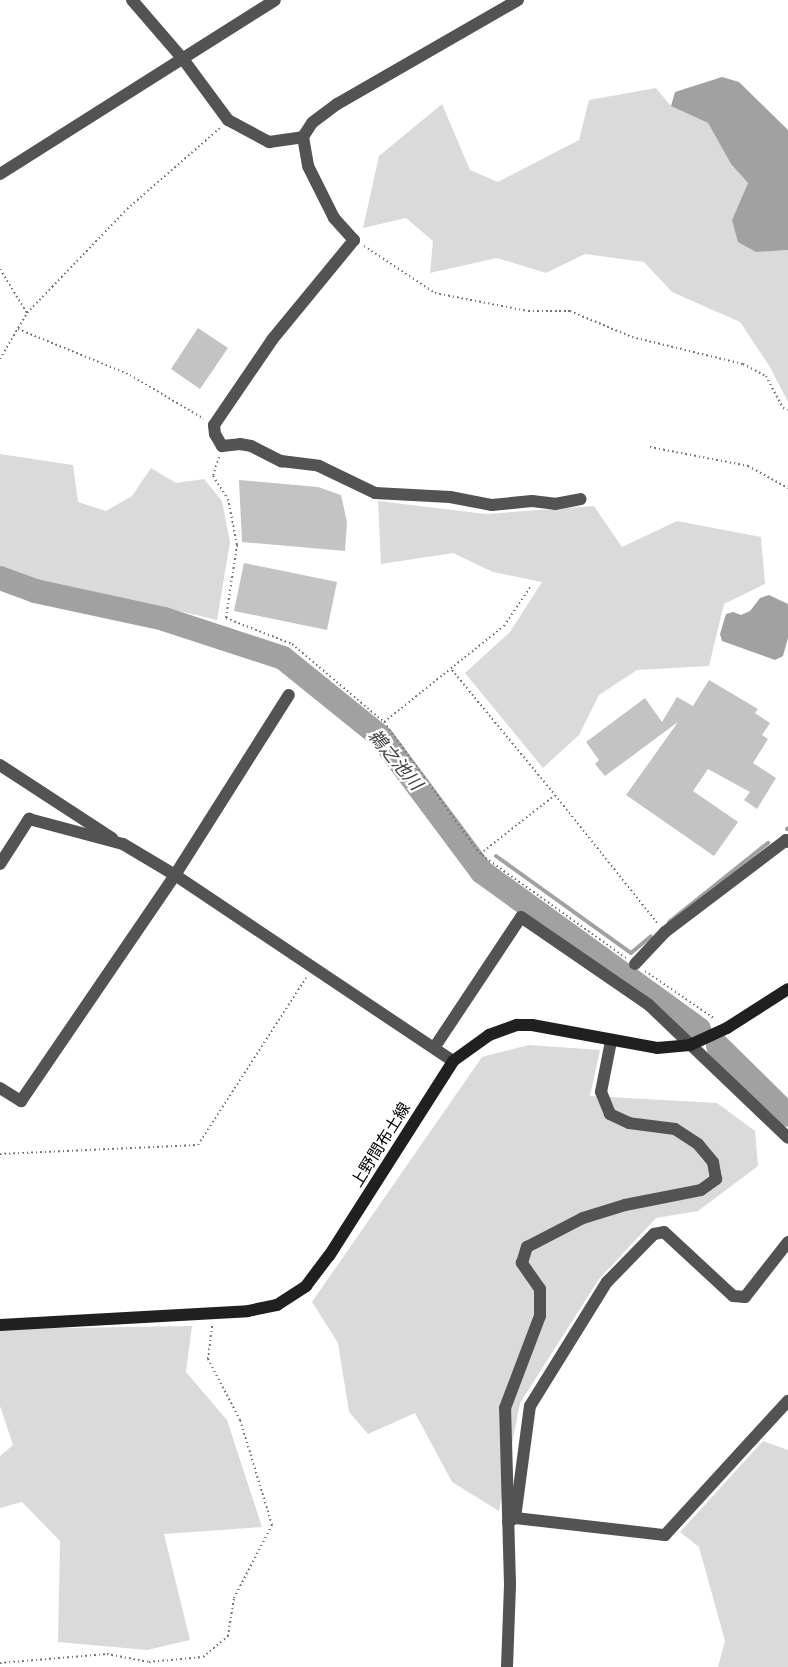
<!DOCTYPE html>
<html>
<head>
<meta charset="utf-8">
<style>
	body { margin:0 }
	#map { position:relative; width:788px; height:1667px; overflow:hidden; background:#fff; font-family:"Space Grotesk","Noto Sans JP",sans-serif }
	div>[style] { position:absolute }
	[style*='--x'] { left:calc(var(--x)*1px); top:calc(var(--y)*1px); width:calc(var(--w)*1px); rotate:calc(var(--a)*1deg) }
	.green>* { inset:0; background:#dadada }
	.water>* { inset:0; background:#a1a1a1 }
	.stream>* { height:4px; margin:-2px; padding:0 2px; transform-origin:2px; border-radius:2px; background:#a1a1a1 }
	.river>* { height:24px; margin:-12px; padding:0 12px; transform-origin:12px; border-radius:12px; background:#a1a1a1 }
	.building>* { inset:0; background:#c3c3c3 }
	.path>* { height:2px; margin-top:-1px; transform-origin:0; background:repeating-linear-gradient(90deg,#757575 0 1.5px,transparent 0 4.5px) }
	.minor>* { height:12px; margin:-6px; padding:0 6px; transform-origin:6px; border-radius:6px; background:#535353 }
	.secondary>* { height:12px; margin:-6px; padding:0 6px; transform-origin:6px; border-radius:6px; background:#202020 }
	span { translate:-50% -50%; white-space:nowrap; text-align:center; line-height:1.15; -webkit-text-stroke:4.5px #fff; paint-order:stroke }
	.street-label { font-size:16px; color:#000 }
	.water-label { font-size:18px; color:#424242; font-style:italic }
</style>
</head>
<body>
<div id="map">
	<div class="green">
		<i style="clip-path:polygon(656px 88px,671px 106px,708px 123px,731px 164px,748px 183px,732px 220px,757px 252px,788px 250px,788px 402px,770px 367px,740px 322px,672px 292px,644px 262px,585px 254px,546px 273px,497px 258px,430px 273px,433px 241px,406px 218px,363px 228px,379px 156px,442px 104px,470px 170px,498px 182px,579px 140px,589px 100px)"></i>
		<i style="clip-path:polygon(0 454px,73px 465px,78px 502px,106px 511px,132px 496px,151px 468px,176px 483px,204px 479px,222px 501px,230px 542px,217px 620px,158px 606px,37px 585px,0 572px)"></i>
		<i style="clip-path:polygon(378px 501px,486px 514px,594px 506px,622px 547px,677px 521px,761px 537px,765px 584px,724px 604px,709px 666px,637px 670px,599px 695px,579px 735px,543px 768px,465px 673px,510px 632px,542px 582px,493px 572px,453px 553px,381px 564px)"></i>
		<i style="clip-path:polygon(529px 1045px,600px 1050px,590px 1096px,717px 1103px,755px 1131px,758px 1166px,698px 1211px,656px 1218px,599px 1279px,520px 1403px,499px 1511px,452px 1482px,415px 1413px,368px 1434px,349px 1412px,338px 1343px,312px 1302px,482px 1057px)"></i>
		<i style="clip-path:polygon(192px 1326px,186px 1372px,227px 1420px,262px 1527px,164px 1534px,190px 1640px,147px 1650px,58px 1642px,60px 1541px,22px 1502px,0 1508px,0 1456px,13px 1445px,0 1406px,0 1329px)"></i>
		<i style="clip-path:polygon(763px 1441px,788px 1450px,788px 1667px,718px 1667px,725px 1641px,699px 1547px,680px 1532px)"></i>
	</div>
	<div class="water">
		<i style="clip-path:polygon(722px 77px,739px 82px,788px 130px,788px 250px,756px 252px,738px 242px,732px 220px,748px 183px,731px 164px,708px 123px,671px 106px,675px 92px)"></i>
		<i style="clip-path:polygon(769px 595px,788px 604px,788px 638px,783px 656px,775px 660px,722px 641px,720px 634px,726px 614px,733px 612px,741px 615px,750px 611px,760px 598px)"></i>
	</div>
	<div class="stream">
		<i style="--x:787;--y:829;--w:1;--a:-45"></i>
		<i style="--x:496;--y:856;--w:166;--a:35.7"></i>
		<i style="--x:631;--y:953;--w:26;--a:-40"></i>
		<i style="--x:669;--y:922;--w:127;--a:-38.6"></i>
	</div>
	<div class="river">
		<i style="--x:0;--y:578;--w:37;--a:20"></i>
		<i style="--x:35;--y:591;--w:132;--a:12.2"></i>
		<i style="--x:164;--y:619;--w:125;--a:18.1"></i>
		<i style="--x:283;--y:658;--w:127;--a:38.9"></i>
		<i style="--x:382;--y:738;--w:167;--a:53.3"></i>
		<i style="--x:482;--y:872;--w:268;--a:35.9"></i>
		<i style="--x:718;--y:1046;--w:98;--a:44.6"></i>
	</div>
	<div class="building">
		<i style="clip-path:polygon(198px 328px,228px 348px,200px 389px,171px 369px)"></i>
		<i style="clip-path:polygon(239px 480px,318px 487px,341px 495px,347px 522px,345px 551px,242px 542px)"></i>
		<i style="clip-path:polygon(244px 563px,337px 582px,327px 630px,234px 611px)"></i>
		<i style="clip-path:polygon(709px 680px,758px 709px,755px 713px,770px 723px,762px 735px,768px 739px,753px 763px,776px 778px,757px 809px,744px 800px,750px 792px,708px 769px,693px 791px,738px 822px,714px 856px,626px 795px,678px 722px,605px 776px,595px 764px,599px 760px,586px 742px,645px 698px,662px 722px,677px 697px,693px 706px)"></i>
	</div>
	<div class="path">
		<i style="--x:364;--y:246;--w:85;--a:33.5"></i>
		<i style="--x:435;--y:293;--w:95;--a:11"></i>
		<i style="--x:528;--y:311;--w:42;--a:0"></i>
		<i style="--x:570;--y:311;--w:67;--a:22.8"></i>
		<i style="--x:632;--y:337;--w:114;--a:13.7"></i>
		<i style="--x:743;--y:364;--w:26;--a:28"></i>
		<i style="--x:766;--y:376;--w:36;--a:62"></i>
		<i style="--x:783;--y:408;--w:5;--a:22"></i>
		<i style="--x:0;--y:269;--w:52;--a:58.5"></i>
		<i style="--x:18;--y:329;--w:121;--a:22.3"></i>
		<i style="--x:130;--y:375;--w:86;--a:30.7"></i>
		<i style="--x:0;--y:359;--w:53;--a:-59.6"></i>
		<i style="--x:27;--y:313;--w:144;--a:-46.1"></i>
		<i style="--x:127;--y:209;--w:123;--a:-41.1"></i>
		<i style="--x:650;--y:447;--w:100;--a:11"></i>
		<i style="--x:748;--y:466;--w:46;--a:28.8"></i>
		<i style="--x:219;--y:457;--w:20;--a:108"></i>
		<i style="--x:213;--y:476;--w:27;--a:57"></i>
		<i style="--x:228;--y:499;--w:47;--a:78.9"></i>
		<i style="--x:237;--y:545;--w:74;--a:98.6"></i>
		<i style="--x:226;--y:618;--w:71;--a:21.5"></i>
		<i style="--x:292;--y:644;--w:121;--a:40.3"></i>
		<i style="--x:384;--y:722;--w:163;--a:54"></i>
		<i style="--x:452;--y:670;--w:162;--a:50.5"></i>
		<i style="--x:384;--y:722;--w:154;--a:-38.7"></i>
		<i style="--x:504;--y:626;--w:48;--a:-56"></i>
		<i style="--x:626;--y:958;--w:179;--a:-144.5"></i>
		<i style="--x:480;--y:854;--w:95;--a:-38.2"></i>
		<i style="--x:555;--y:795;--w:164;--a:51.4"></i>
		<i style="--x:645;--y:971;--w:85;--a:34.4"></i>
		<i style="--x:0;--y:1154;--w:198;--a:-2.6"></i>
		<i style="--x:198;--y:1145;--w:199;--a:-57.1"></i>
		<i style="--x:0;--y:1663;--w:107;--a:-4.8"></i>
		<i style="--x:107;--y:1654;--w:43;--a:10.8"></i>
		<i style="--x:149;--y:1662;--w:54;--a:-5.3"></i>
		<i style="--x:203;--y:1657;--w:33;--a:-40"></i>
		<i style="--x:228;--y:1636;--w:38;--a:-81"></i>
		<i style="--x:234;--y:1598;--w:82;--a:-62.5"></i>
		<i style="--x:272;--y:1525;--w:110;--a:-106.9"></i>
		<i style="--x:240;--y:1420;--w:69;--a:-117.7"></i>
		<i style="--x:208;--y:1359;--w:35;--a:-83"></i>
	</div>
	<div class="minor">
		<i style="--x:132;--y:0;--w:78;--a:49.2"></i>
		<i style="--x:183;--y:59;--w:76;--a:53.6"></i>
		<i style="--x:228;--y:120;--w:47;--a:28.2"></i>
		<i style="--x:269;--y:142;--w:34;--a:-8"></i>
		<i style="--x:518;--y:0;--w:209;--a:150.1"></i>
		<i style="--x:337;--y:104;--w:31;--a:143"></i>
		<i style="--x:312;--y:123;--w:17;--a:123"></i>
		<i style="--x:303;--y:137;--w:29;--a:80"></i>
		<i style="--x:308;--y:166;--w:58;--a:63.4"></i>
		<i style="--x:334;--y:218;--w:30;--a:48"></i>
		<i style="--x:354;--y:240;--w:129;--a:129.4"></i>
		<i style="--x:272;--y:340;--w:103;--a:124.3"></i>
		<i style="--x:214;--y:425;--w:9;--a:84"></i>
		<i style="--x:215;--y:434;--w:14;--a:60"></i>
		<i style="--x:222;--y:446;--w:18;--a:-6"></i>
		<i style="--x:240;--y:444;--w:11;--a:10"></i>
		<i style="--x:251;--y:446;--w:34;--a:27"></i>
		<i style="--x:281;--y:461;--w:38;--a:7"></i>
		<i style="--x:319;--y:466;--w:62;--a:25.7"></i>
		<i style="--x:375;--y:493;--w:75;--a:3.1"></i>
		<i style="--x:450;--y:497;--w:43;--a:10.8"></i>
		<i style="--x:492;--y:505;--w:40;--a:-5.7"></i>
		<i style="--x:532;--y:501;--w:23;--a:7"></i>
		<i style="--x:555;--y:504;--w:26;--a:-11"></i>
		<i style="--x:0;--y:174;--w:325;--a:-32.3"></i>
		<i style="--x:0;--y:765;--w:134;--a:33.1"></i>
		<i style="--x:0;--y:864;--w:54;--a:-57.2"></i>
		<i style="--x:29;--y:819;--w:97;--a:14.9"></i>
		<i style="--x:123;--y:844;--w:61;--a:30.8"></i>
		<i style="--x:175;--y:875;--w:334;--a:33.8"></i>
		<i style="--x:635;--y:964;--w:44;--a:-46.8"></i>
		<i style="--x:665;--y:932;--w:152;--a:-37.2"></i>
		<i style="--x:786;--y:840;--w:3;--a:45"></i>
		<i style="--x:434;--y:1048;--w:157;--a:-56.4"></i>
		<i style="--x:521;--y:917;--w:155;--a:34.5"></i>
		<i style="--x:649;--y:1005;--w:192;--a:43.7"></i>
		<i style="--x:0;--y:1088;--w:25;--a:32"></i>
		<i style="--x:21;--y:1101;--w:273;--a:-55.7"></i>
		<i style="--x:175;--y:875;--w:213;--a:-57.7"></i>
		<i style="--x:515;--y:1518;--w:113;--a:-82.4"></i>
		<i style="--x:530;--y:1406;--w:146;--a:-58.2"></i>
		<i style="--x:607;--y:1282;--w:67;--a:-45.6"></i>
		<i style="--x:654;--y:1234;--w:10;--a:-11"></i>
		<i style="--x:664;--y:1232;--w:94;--a:42.8"></i>
		<i style="--x:733;--y:1296;--w:12;--a:5"></i>
		<i style="--x:745;--y:1297;--w:70;--a:-52"></i>
		<i style="--x:508;--y:1522;--w:8;--a:-30"></i>
		<i style="--x:515;--y:1518;--w:151;--a:6.5"></i>
		<i style="--x:665;--y:1535;--w:182;--a:-47.5"></i>
		<i style="--x:507;--y:1667;--w:83;--a:-87.9"></i>
		<i style="--x:510;--y:1584;--w:176;--a:-91.6"></i>
		<i style="--x:505;--y:1408;--w:98;--a:-69.2"></i>
		<i style="--x:540;--y:1316;--w:27;--a:-90"></i>
		<i style="--x:540;--y:1289;--w:32;--a:-125"></i>
		<i style="--x:522;--y:1263;--w:17;--a:-73"></i>
		<i style="--x:527;--y:1247;--w:63;--a:-27.4"></i>
		<i style="--x:583;--y:1218;--w:44;--a:-17.2"></i>
		<i style="--x:625;--y:1205;--w:77;--a:-11.2"></i>
		<i style="--x:701;--y:1190;--w:19;--a:-36"></i>
		<i style="--x:716;--y:1179;--w:17;--a:-100"></i>
		<i style="--x:713;--y:1162;--w:23;--a:-130"></i>
		<i style="--x:698;--y:1144;--w:27;--a:-147"></i>
		<i style="--x:675;--y:1129;--w:46;--a:-172.6"></i>
		<i style="--x:629;--y:1123;--w:21;--a:-155"></i>
		<i style="--x:610;--y:1114;--w:24;--a:-112"></i>
		<i style="--x:601;--y:1092;--w:52;--a:-78.9"></i>
	</div>
	<div class="secondary">
		<i style="--x:0;--y:1325;--w:248;--a:-3.2"></i>
		<i style="--x:248;--y:1311;--w:30;--a:-12"></i>
		<i style="--x:277;--y:1305;--w:35;--a:-33"></i>
		<i style="--x:306;--y:1286;--w:38;--a:-53"></i>
		<i style="--x:329;--y:1256;--w:231;--a:-57.5"></i>
		<i style="--x:453;--y:1061;--w:44;--a:-35.8"></i>
		<i style="--x:489;--y:1035;--w:30;--a:-20"></i>
		<i style="--x:517;--y:1025;--w:15;--a:0"></i>
		<i style="--x:532;--y:1025;--w:127;--a:10.4"></i>
		<i style="--x:657;--y:1048;--w:33;--a:-5"></i>
		<i style="--x:690;--y:1045;--w:41;--a:-24.7"></i>
		<i style="--x:727;--y:1028;--w:72;--a:-32.6"></i>
	</div>
	<div class="street-label">
		<span style="left:381px;top:1145px;rotate:-58deg">上野間布土線</span>
	</div>
	<div class="water-label">
		<span style="left:395px;top:760px;rotate:50deg">鵜之池川</span>
	</div>
</div>
</body>
</html>
